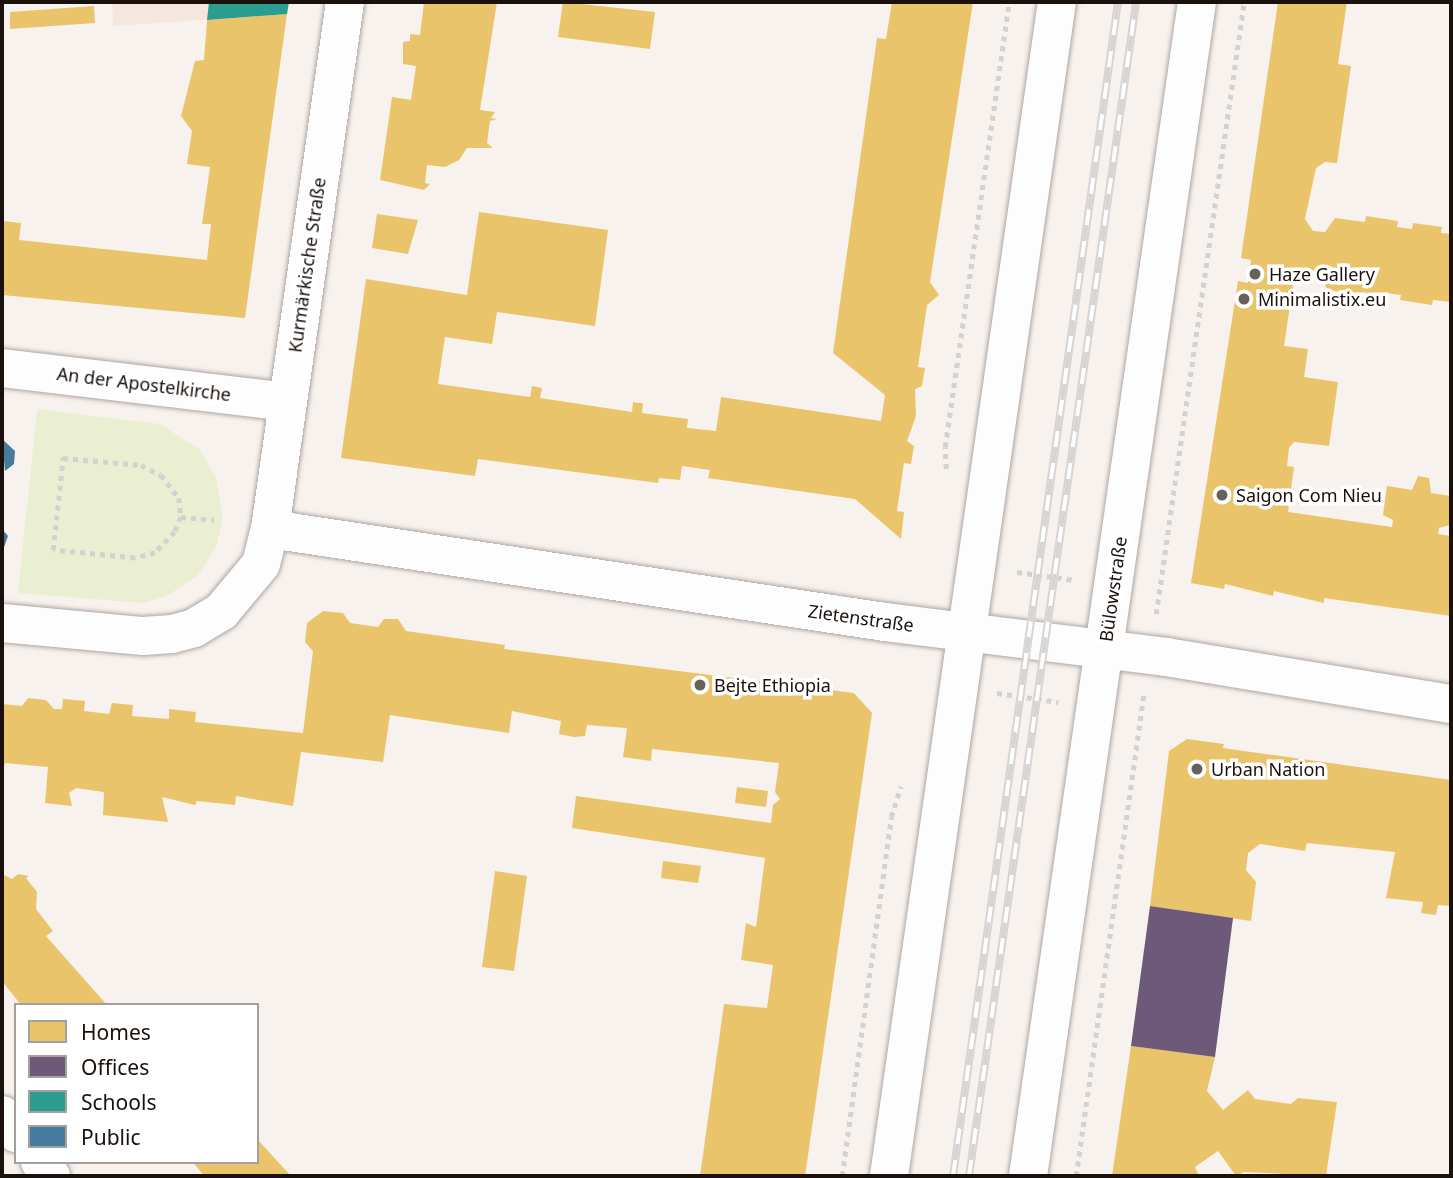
<!DOCTYPE html>
<html>
<head>
<meta charset="utf-8">
<style>
	body { margin:0 }
	#map { position:relative; width:1453px; height:1178px; overflow:hidden; background:#f8f2ef; font-family:"Noto Sans",sans-serif }
	div>[style] { position:absolute }
	[style*='--x'] { left:calc(var(--x)*1px); top:calc(var(--y)*1px); width:calc(var(--w)*1px); rotate:calc(var(--a)*1deg) }
	.education>* { inset:0; background:#f5e7de }
	.green>* { inset:0; background:#eaefd1 }
	.homes>* { inset:0; background:#e9c46a }
	.offices>* { inset:0; background:#6d597a }
	.schools>* { inset:0; background:#2a9d8f }
	.public>* { inset:0; background:#457b9d }
	.path>* { height:4.5px; margin-top:-2.25px; transform-origin:0; background:repeating-linear-gradient(90deg,#d3d2d0 0 5px,transparent 0 10px) }
	.roads { filter:drop-shadow(0 0 2px #ada6a2) drop-shadow(0 0 2px #ada6a2) }
	.minor>* { height:38px; margin:-19px; padding:0 19px; transform-origin:19px; border-radius:19px; background:#fefdfd }
	.secondary>* { height:38px; margin:-19px; padding:0 19px; transform-origin:19px; border-radius:19px; background:#fefdfd }
	.rail>* { height:8px; margin-top:-4px; transform-origin:0; background:repeating-linear-gradient(90deg,#fff 0 16px,#d7d5d4 0 32px); box-sizing:border-box; border-block:2px solid #d7d5d4 }
	.dots>* { width:19px; height:19px; translate:-50% -50%; box-sizing:border-box; border:4px solid #fff; border-radius:50% }
	span { translate:-50% -50%; white-space:nowrap; text-align:center; line-height:1.15; -webkit-text-stroke:7px #fff; paint-order:stroke }
	.street-label { font-size:18px; color:#1a110c }
	.poi-label { font-size:18px; color:#1a110c }
	.left { translate:0 -50%; text-align:left }
	.frame { position:absolute; inset:0; border:4px solid #1a110c; pointer-events:none }
	.legend { position:absolute; left:14px; top:1003px; width:245px; height:161px; box-sizing:border-box; background:#fff; border:2px solid #a3a09e; margin:0; padding:9px 12px; list-style:none; font-size:21px; color:#1a110c }
	.legend li { display:flex; align-items:center; gap:14px; height:35px }
	.legend b { width:35px; border:2px solid #a3a09e }
</style>
</head>
<body>
<div id="map">
	<div class="education">
		<i style="clip-path:polygon(112px 2px,289px 2px,287px 14px,113px 26px)"></i>
	</div>
	<div class="green">
		<i style="clip-path:polygon(37px 409px,160px 424px,199px 449px,216px 477px,223px 518px,216px 548px,197px 576px,167px 596px,143px 603px,18px 593px)"></i>
	</div>
	<div class="homes">
		<i style="clip-path:polygon(424px 2px,497px 2px,480px 110px,495px 112px,491px 118px,497px 119px,490px 121px,487px 143px,493px 148px,467px 148px,459px 160px,445px 167px,427px 165px,425px 183px,430px 184px,424px 190px,380px 180px,392px 97px,411px 100px,416px 66px,403px 64px,403px 42px,410px 41px,410px 34px,420px 35px)"></i>
		<i style="clip-path:polygon(563px 2px,655px 12px,650px 49px,558px 37px)"></i>
		<i style="clip-path:polygon(892px 2px,973px 2px,930px 282px,939px 295px,927px 305px,918px 367px,925px 368px,922px 386px,915px 389px,916px 416px,907px 441px,914px 446px,911px 464px,904px 463px,897px 511px,904px 512px,901px 539px,855px 499px,708px 478px,710px 470px,682px 466px,680px 480px,659px 478px,658px 483px,478px 459px,475px 476px,341px 458px,366px 279px,467px 295px,479px 212px,608px 230px,595px 326px,497px 312px,492px 344px,445px 337px,438px 384px,530px 397px,532px 386px,542px 388px,540px 398px,632px 412px,633px 402px,638px 403px,643px 403px,642px 413px,688px 419px,687px 428px,716px 431px,721px 397px,881px 421px,885px 395px,833px 353px,877px 38px,886px 39px)"></i>
		<i style="clip-path:polygon(1278px 2px,1347px 2px,1338px 64px,1351px 66px,1337px 163px,1325px 162px,1316px 168px,1305px 219px,1313px 231px,1325px 232px,1335px 218px,1365px 222px,1366px 216px,1398px 221px,1397px 227px,1412px 229px,1413px 223px,1442px 227px,1441px 233px,1451px 234px,1451px 302px,1433px 300px,1432px 305px,1400px 300px,1401px 295px,1385px 293px,1384px 298px,1327px 290px,1320px 271px,1307px 270px,1294px 278px,1284px 346px,1308px 349px,1304px 377px,1338px 382px,1329px 446px,1294px 442px,1289px 448px,1287px 466px,1294px 467px,1288px 512px,1392px 527px,1393px 520px,1383px 515px,1387px 486px,1412px 490px,1418px 476px,1429px 478px,1431px 493px,1451px 496px,1450px 525px,1439px 528px,1438px 534px,1451px 536px,1451px 616px,1324px 598px,1324px 603px,1274px 591px,1273px 596px,1225px 584px,1224px 589px,1191px 583px,1238px 281px,1248px 283px,1251px 260px,1241px 258px)"></i>
		<i style="clip-path:polygon(94px 6px,95px 23px,10px 29px,10px 12px)"></i>
		<i style="clip-path:polygon(287px 14px,245px 318px,2px 295px,2px 221px,21px 223px,19px 240px,207px 260px,211px 224px,202px 224px,210px 167px,187px 164px,192px 131px,181px 116px,195px 61px,204px 60px,207px 20px)"></i>
		<i style="clip-path:polygon(377px 214px,418px 220px,408px 254px,372px 248px)"></i>
		<i style="clip-path:polygon(323px 611px,343px 613px,350px 623px,378px 627px,384px 619px,398px 619px,406px 631px,505px 645px,504px 649px,854px 693px,872px 713px,805px 1176px,700px 1176px,724px 1004px,767px 1008px,773px 965px,741px 960px,746px 923px,756px 927px,765px 858px,572px 828px,576px 796px,771px 823px,773px 805px,780px 799px,775px 792px,779px 763px,652px 749px,651px 761px,623px 757px,627px 728px,587px 725px,585px 736px,574px 737px,559px 734px,561px 721px,512px 711px,509px 733px,390px 715px,383px 762px,301px 752px,293px 806px,236px 796px,235px 805px,197px 801px,195px 805px,162px 797px,168px 822px,103px 815px,104px 792px,76px 788px,69px 793px,72px 806px,45px 803px,48px 767px,5px 763px,2px 773px,2px 704px,22px 706px,28px 698px,46px 700px,54px 709px,62px 709px,63px 699px,85px 701px,84px 711px,109px 714px,112px 703px,133px 705px,132px 716px,169px 719px,169px 709px,196px 712px,195px 722px,303px 733px,313px 651px,305px 642px,307px 623px)"></i>
		<i style="clip-path:polygon(1187px 739px,1224px 744px,1223px 748px,1451px 780px,1451px 906px,1438px 905px,1436px 915px,1421px 913px,1423px 902px,1386px 898px,1395px 852px,1307px 843px,1305px 851px,1260px 844px,1248px 853px,1246px 870px,1256px 882px,1251px 921px,1150px 906px,1169px 751px)"></i>
		<i style="clip-path:polygon(737px 787px,768px 791px,766px 807px,735px 803px)"></i>
		<i style="clip-path:polygon(663px 861px,701px 866px,698px 883px,661px 878px)"></i>
		<i style="clip-path:polygon(495px 871px,527px 876px,514px 971px,482px 967px)"></i>
		<i style="clip-path:polygon(2px 874px,12px 879px,18px 874px,29px 876px,26px 878px,37px 892px,36px 909px,53px 931px,46px 936px,107px 1005px,21px 1005px,2px 981px)"></i>
		<i style="clip-path:polygon(1131px 1046px,1215px 1057px,1207px 1091px,1223px 1110px,1248px 1090px,1255px 1099px,1291px 1104px,1298px 1098px,1337px 1102px,1326px 1176px,1244px 1172px,1236px 1176px,1218px 1151px,1195px 1167px,1199px 1176px,1112px 1176px)"></i>
		<i style="clip-path:polygon(257px 1139px,291px 1176px,204px 1176px,193px 1162px,257px 1162px)"></i>
	</div>
	<div class="offices">
		<i style="clip-path:polygon(1150px 906px,1233px 918px,1215px 1057px,1131px 1046px)"></i>
	</div>
	<div class="schools">
		<i style="clip-path:polygon(209px 2px,289px 2px,287px 14px,207px 20px)"></i>
	</div>
	<div class="public">
		<i style="clip-path:polygon(2px 439px,15px 451px,14px 464px,5px 471px)"></i>
		<i style="clip-path:polygon(2px 529px,8px 536px,2px 553px)"></i>
	</div>
	<div class="path">
		<i style="--x:63;--y:458;--w:78;--a:5.1"></i>
		<i style="--x:141;--y:465;--w:22;--a:27"></i>
		<i style="--x:161;--y:475;--w:29;--a:52"></i>
		<i style="--x:179;--y:498;--w:19;--a:84"></i>
		<i style="--x:181;--y:517;--w:16;--a:112"></i>
		<i style="--x:175;--y:532;--w:29;--a:134"></i>
		<i style="--x:155;--y:553;--w:21;--a:166"></i>
		<i style="--x:135;--y:558;--w:82;--a:-174.4"></i>
		<i style="--x:53;--y:550;--w:93;--a:-83.8"></i>
		<i style="--x:946;--y:469;--w:22;--a:-93"></i>
		<i style="--x:945;--y:447;--w:450;--a:-81.8"></i>
		<i style="--x:181;--y:517;--w:33;--a:5"></i>
		<i style="--x:1017;--y:572;--w:58;--a:8"></i>
		<i style="--x:1156;--y:614;--w:618;--a:-81.82"></i>
		<i style="--x:997;--y:693;--w:62;--a:8.4"></i>
		<i style="--x:842;--y:1176;--w:362;--a:-82.2"></i>
		<i style="--x:891;--y:817;--w:32;--a:-72"></i>
		<i style="--x:1076;--y:1176;--w:486;--a:-82"></i>
	</div>
	<div class="roads">
		<div class="minor">
			<i style="--x:2;--y:368;--w:287;--a:6.8"></i>
			<i style="--x:270;--y:529;--w:622;--a:8.6"></i>
			<i style="--x:885;--y:622;--w:284;--a:7.1"></i>
			<i style="--x:1167;--y:657;--w:288;--a:9.4"></i>
			<i style="--x:2;--y:623;--w:142;--a:5.3"></i>
			<i style="--x:143;--y:636;--w:29;--a:-4"></i>
			<i style="--x:172;--y:634;--w:23;--a:-15"></i>
			<i style="--x:194;--y:628;--w:31;--a:-31"></i>
			<i style="--x:221;--y:612;--w:62;--a:-50.2"></i>
			<i style="--x:261;--y:564;--w:36;--a:-76"></i>
			<i style="--x:270;--y:529;--w:532;--a:-81.9"></i>
			<i style="--x:2;--y:1115;--w:23;--a:52"></i>
			<i style="--x:40;--y:1162;--w:18;--a:52"></i>
		</div>
		<div class="secondary">
			<i style="--x:889;--y:1176;--w:1186;--a:-81.86"></i>
			<i style="--x:1028;--y:1176;--w:1186;--a:-81.81"></i>
		</div>
	</div>
	<div class="rail">
		<i style="--x:953;--y:1176;--w:1186;--a:-82"></i>
		<i style="--x:969;--y:1176;--w:1186;--a:-81.9"></i>
	</div>
	<div class="dots">
		<i style="left:1255px;top:274px;background:#68605b"></i>
		<i style="left:1244px;top:299px;background:#68605b"></i>
		<i style="left:1222px;top:495px;background:#68605b"></i>
		<i style="left:700px;top:685px;background:#68605b"></i>
		<i style="left:1197px;top:769px;background:#68605b"></i>
	</div>
	<div class="street-label">
		<span style="left:307px;top:265px;rotate:-82deg">Kurmärkische Straße</span>
		<span style="left:144px;top:384px;rotate:7deg">An der Apostelkirche</span>
		<span style="left:1113px;top:589px;rotate:-82deg">Bülowstraße</span>
		<span style="left:861px;top:618px;rotate:8deg">Zietenstraße</span>
	</div>
	<div class="poi-label">
		<span class="left" style="left:1269px;top:274px">Haze Gallery</span>
		<span class="left" style="left:1258px;top:299px">Minimalistix.eu</span>
		<span class="left" style="left:1236px;top:495px">Saigon Com Nieu</span>
		<span class="left" style="left:714px;top:685px">Bejte Ethiopia</span>
		<span class="left" style="left:1211px;top:769px">Urban Nation</span>
	</div>
	<div class="frame"></div>
	<ul class="legend">
	<li><b style="height:19px;background:#e9c46a"></b>Homes</li>
	<li><b style="height:19px;background:#6d597a"></b>Offices</li>
	<li><b style="height:19px;background:#2a9d8f"></b>Schools</li>
	<li><b style="height:19px;background:#457b9d"></b>Public</li>
	</ul>
</div>
</body>
</html>
